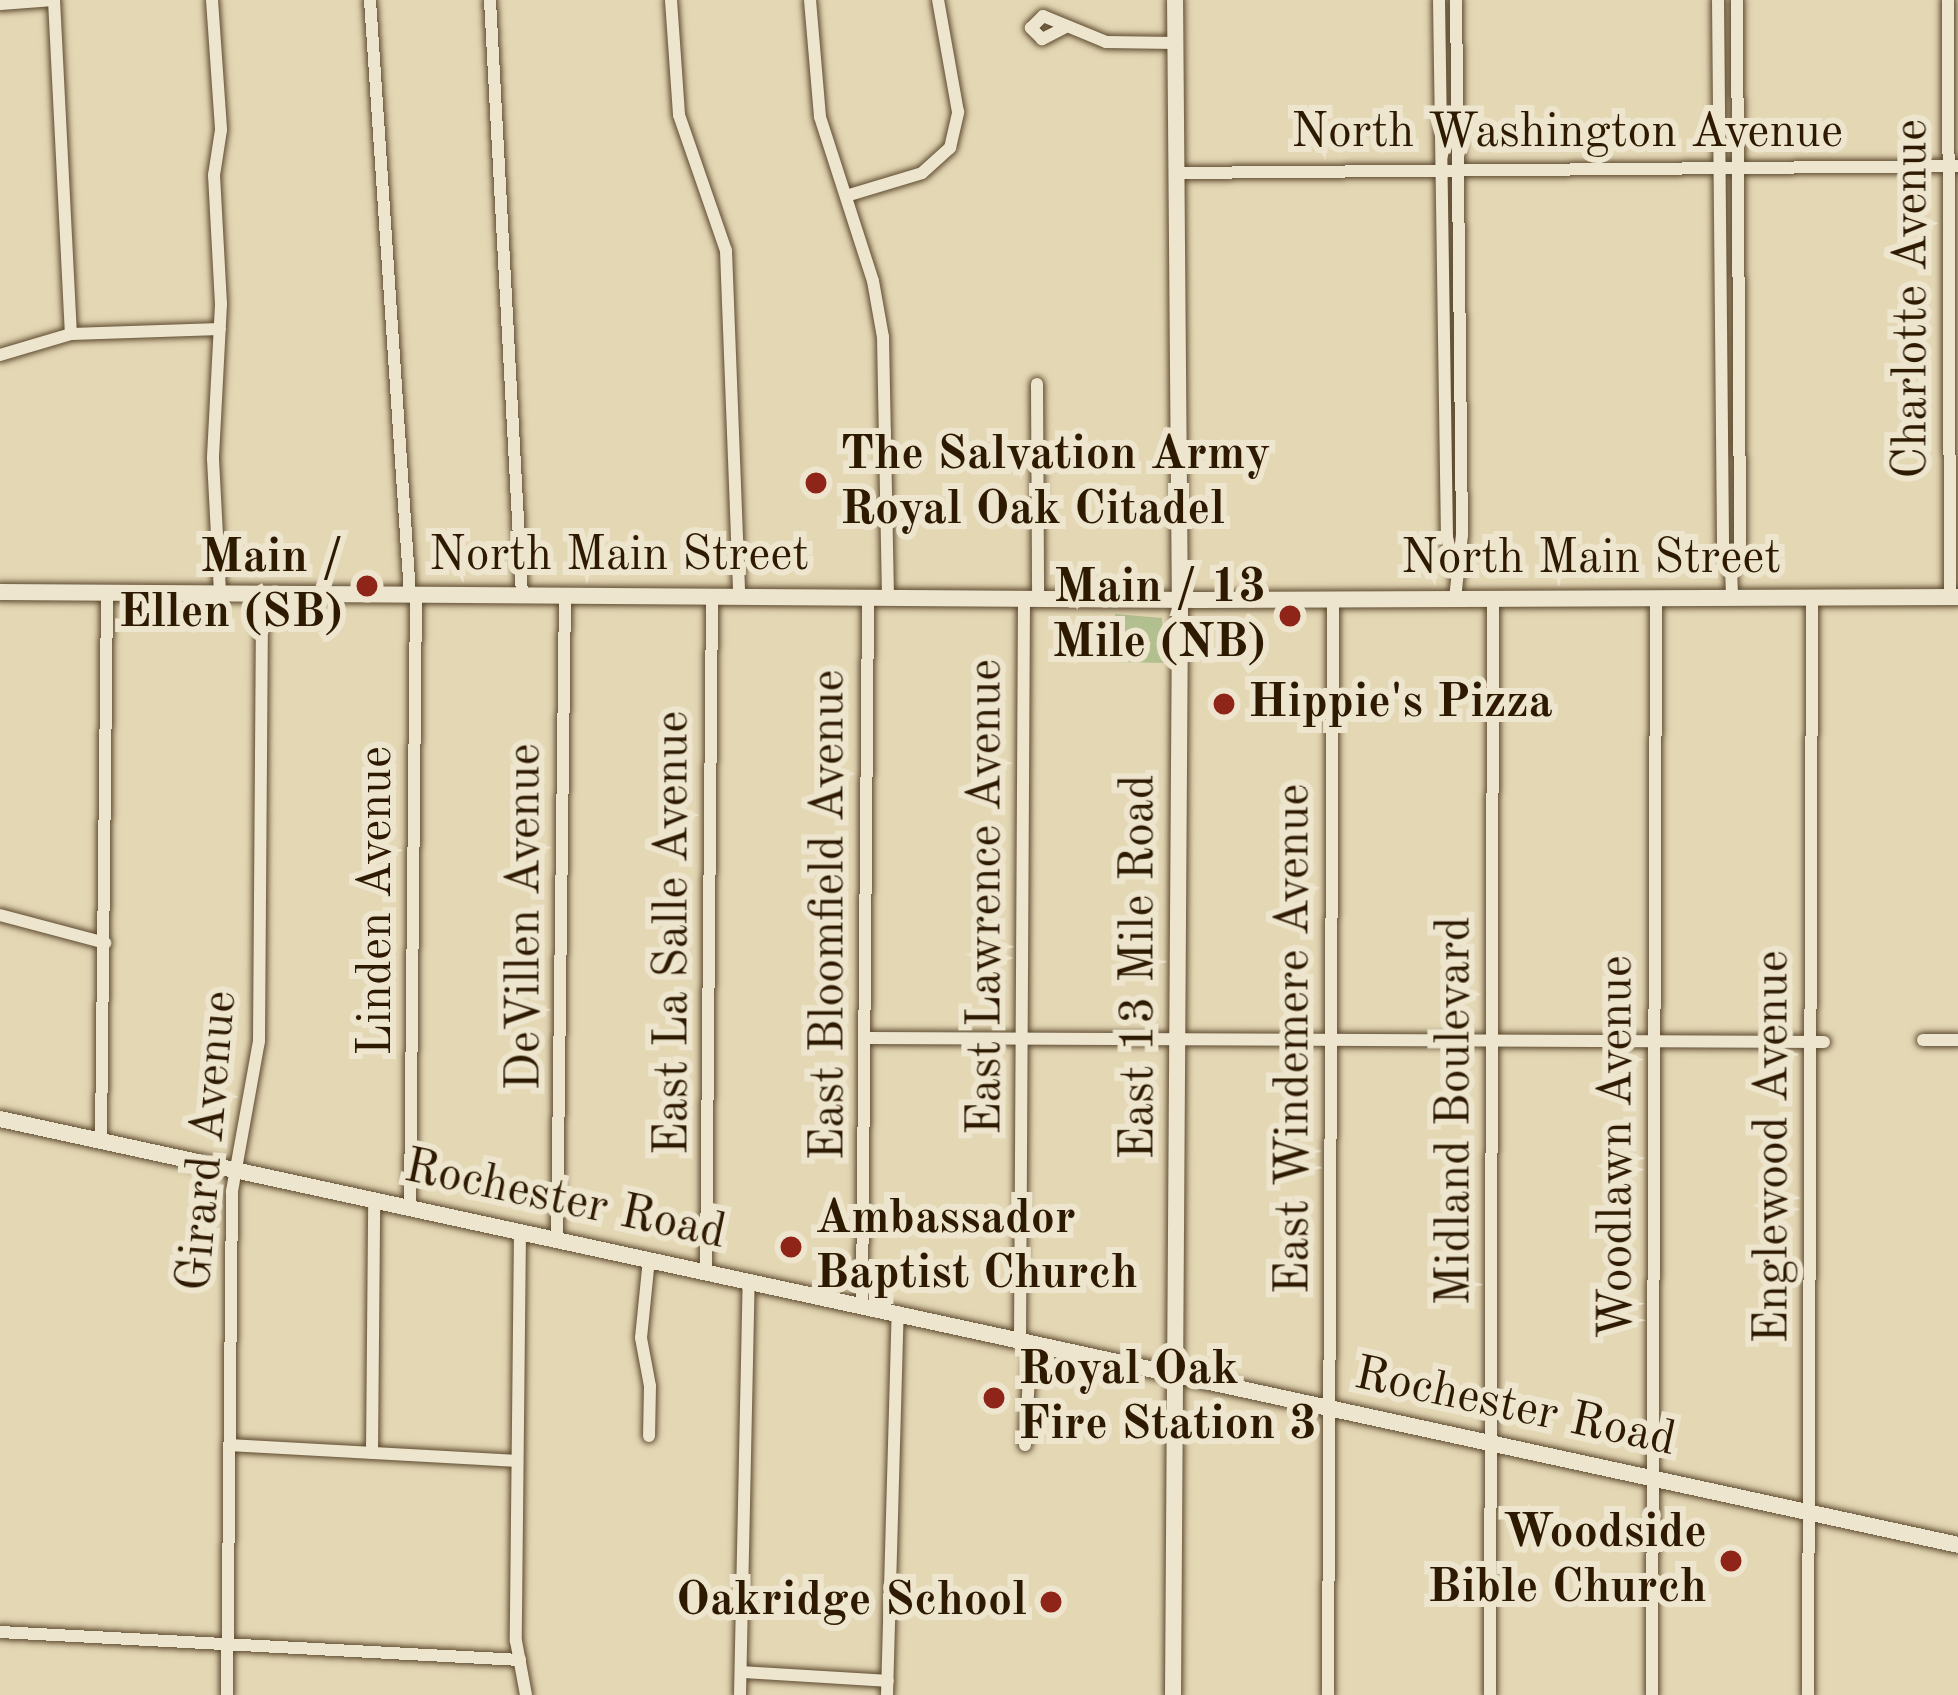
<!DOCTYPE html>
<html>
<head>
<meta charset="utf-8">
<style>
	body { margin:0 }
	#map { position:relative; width:1958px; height:1695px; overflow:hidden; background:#e4d7b4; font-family:"Old Standard TT",serif }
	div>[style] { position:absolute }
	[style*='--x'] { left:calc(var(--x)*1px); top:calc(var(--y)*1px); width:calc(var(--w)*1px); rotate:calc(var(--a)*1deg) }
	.green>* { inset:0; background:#b2bf8f }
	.roads { filter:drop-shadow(0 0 3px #5c492e) drop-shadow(0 0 3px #5c492e) }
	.street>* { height:12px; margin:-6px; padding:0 6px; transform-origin:6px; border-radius:6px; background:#ede5ce }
	.secondary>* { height:16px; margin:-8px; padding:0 8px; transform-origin:8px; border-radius:8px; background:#ede5ce }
	.dots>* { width:33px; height:33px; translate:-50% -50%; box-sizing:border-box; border:6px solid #ede5ce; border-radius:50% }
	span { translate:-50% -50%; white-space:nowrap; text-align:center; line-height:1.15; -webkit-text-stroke:12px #ede5ce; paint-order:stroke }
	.street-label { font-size:48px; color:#2e1a01 }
	.poi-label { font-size:48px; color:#2e1a01; font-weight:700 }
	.left { translate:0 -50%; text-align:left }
	.right { translate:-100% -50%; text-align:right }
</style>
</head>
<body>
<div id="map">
	<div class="green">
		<i style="clip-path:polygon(1115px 614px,1162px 618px,1165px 663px,1115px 662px)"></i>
	</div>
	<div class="roads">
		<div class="street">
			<i style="--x:54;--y:0;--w:334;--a:87.1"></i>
			<i style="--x:212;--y:0;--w:130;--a:86"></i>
			<i style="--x:221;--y:130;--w:46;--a:98.8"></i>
			<i style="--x:214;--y:175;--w:129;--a:86.9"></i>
			<i style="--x:221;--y:304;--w:155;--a:93"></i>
			<i style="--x:213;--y:459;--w:134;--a:87"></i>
			<i style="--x:370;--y:0;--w:595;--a:86.15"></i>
			<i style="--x:490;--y:0;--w:596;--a:86.92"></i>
			<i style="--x:671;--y:0;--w:115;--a:86"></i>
			<i style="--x:679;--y:115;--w:144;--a:70.9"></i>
			<i style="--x:726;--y:251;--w:345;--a:87.8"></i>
			<i style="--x:810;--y:0;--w:117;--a:85.1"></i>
			<i style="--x:820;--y:117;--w:172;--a:72.1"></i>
			<i style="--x:873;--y:281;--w:57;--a:79.9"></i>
			<i style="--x:883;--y:337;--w:260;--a:88.9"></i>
			<i style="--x:1439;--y:0;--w:537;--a:89.15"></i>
			<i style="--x:1447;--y:537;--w:35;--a:77"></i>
			<i style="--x:1718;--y:0;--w:544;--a:89.47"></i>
			<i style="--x:1723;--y:544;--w:24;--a:71"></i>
			<i style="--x:1731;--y:567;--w:32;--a:88"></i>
			<i style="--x:1948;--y:0;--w:597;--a:89.81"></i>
			<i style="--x:0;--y:4;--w:54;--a:-4.2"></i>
			<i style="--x:1064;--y:28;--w:25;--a:153"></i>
			<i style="--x:1042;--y:39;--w:16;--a:-135"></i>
			<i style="--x:1031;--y:28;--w:17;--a:-45"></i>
			<i style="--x:1043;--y:16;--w:68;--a:22.4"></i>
			<i style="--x:1106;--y:42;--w:70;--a:0.8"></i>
			<i style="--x:1177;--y:173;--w:781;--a:-0.51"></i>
			<i style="--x:846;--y:196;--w:79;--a:-16.8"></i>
			<i style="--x:922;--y:173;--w:38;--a:-42"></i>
			<i style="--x:950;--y:148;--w:37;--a:-77"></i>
			<i style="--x:958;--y:112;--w:114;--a:-100.1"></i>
			<i style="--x:0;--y:355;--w:74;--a:-16.5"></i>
			<i style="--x:71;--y:334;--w:149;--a:-1.9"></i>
			<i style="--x:1037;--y:384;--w:214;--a:89.7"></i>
			<i style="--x:1732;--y:566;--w:23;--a:-70"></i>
			<i style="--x:1740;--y:544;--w:544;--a:-90.32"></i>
			<i style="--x:1455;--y:599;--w:64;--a:-83.8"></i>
			<i style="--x:1462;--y:535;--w:535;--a:-90.64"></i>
			<i style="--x:0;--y:915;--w:109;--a:14.9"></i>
			<i style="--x:866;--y:1038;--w:958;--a:0.24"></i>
			<i style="--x:1923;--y:1040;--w:35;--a:0"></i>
			<i style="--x:101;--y:1140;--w:548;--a:-89.37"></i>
			<i style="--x:410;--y:1207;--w:613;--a:-89.44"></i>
			<i style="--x:520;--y:1231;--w:410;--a:90.6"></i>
			<i style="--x:516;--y:1641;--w:55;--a:79.5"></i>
			<i style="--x:557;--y:1239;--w:644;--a:-89.29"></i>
			<i style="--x:649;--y:1259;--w:79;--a:95.8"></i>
			<i style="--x:641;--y:1338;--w:49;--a:79.4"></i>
			<i style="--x:650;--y:1386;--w:50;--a:91.1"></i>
			<i style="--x:706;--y:1271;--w:675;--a:-89.49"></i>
			<i style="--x:862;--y:1305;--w:708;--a:-89.51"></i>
			<i style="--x:1020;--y:1340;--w:742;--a:-89.69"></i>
			<i style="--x:230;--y:1445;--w:287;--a:3.2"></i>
			<i style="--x:1025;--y:1445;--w:102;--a:-86.6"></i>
			<i style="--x:372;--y:1453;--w:254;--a:-89.5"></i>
			<i style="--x:0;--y:1632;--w:521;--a:3.08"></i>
			<i style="--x:742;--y:1672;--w:146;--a:3.5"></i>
			<i style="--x:227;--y:1695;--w:504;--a:-89.43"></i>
			<i style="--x:232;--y:1191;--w:152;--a:-79.8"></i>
			<i style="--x:259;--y:1041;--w:448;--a:-89.6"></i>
			<i style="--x:740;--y:1695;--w:415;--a:-88.8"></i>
			<i style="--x:887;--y:1695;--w:383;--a:-88.4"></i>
			<i style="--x:1328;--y:1695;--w:1096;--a:-89.74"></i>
			<i style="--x:1490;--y:1695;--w:1096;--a:-89.84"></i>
			<i style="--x:1652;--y:1695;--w:1096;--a:-89.79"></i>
			<i style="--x:1808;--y:1695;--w:1096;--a:-89.79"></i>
		</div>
		<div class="secondary">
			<i style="--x:0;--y:592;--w:1198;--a:0.38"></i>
			<i style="--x:1198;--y:600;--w:760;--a:-0.23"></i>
			<i style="--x:0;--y:1119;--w:2004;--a:12.27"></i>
			<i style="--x:1173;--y:1695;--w:1078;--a:-89.63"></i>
			<i style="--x:1180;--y:617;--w:617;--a:-90.46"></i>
		</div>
	</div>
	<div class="dots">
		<i style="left:816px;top:483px;background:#8f2418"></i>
		<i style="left:367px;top:586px;background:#8f2418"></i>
		<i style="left:1290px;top:616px;background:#8f2418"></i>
		<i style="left:1224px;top:704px;background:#8f2418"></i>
		<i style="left:791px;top:1247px;background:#8f2418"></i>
		<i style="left:994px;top:1398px;background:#8f2418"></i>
		<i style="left:1731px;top:1561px;background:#8f2418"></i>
		<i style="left:1051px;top:1602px;background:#8f2418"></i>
	</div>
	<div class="street-label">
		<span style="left:1567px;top:134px">North Washington Avenue</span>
		<span style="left:1913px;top:299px;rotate:-90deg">Charlotte Avenue</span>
		<span style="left:619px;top:557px">North Main Street</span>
		<span style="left:1591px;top:560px">North Main Street</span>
		<span style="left:987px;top:897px;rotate:-90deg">East Lawrence Avenue</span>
		<span style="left:378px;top:901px;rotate:-90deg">Linden Avenue</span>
		<span style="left:830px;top:915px;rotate:-90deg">East Bloomfield Avenue</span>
		<span style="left:526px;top:917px;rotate:-90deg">DeVillen Avenue</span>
		<span style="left:674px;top:933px;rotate:-90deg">East La Salle Avenue</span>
		<span style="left:1140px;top:967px;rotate:-90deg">East 13 Mile Road</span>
		<span style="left:1295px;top:1039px;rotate:-90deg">East Windemere Avenue</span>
		<span style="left:1456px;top:1111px;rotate:-90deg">Midland Boulevard</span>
		<span style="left:209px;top:1141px;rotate:-85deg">Girard Avenue</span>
		<span style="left:1618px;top:1147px;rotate:-90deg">Woodlawn Avenue</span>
		<span style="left:1774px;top:1147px;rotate:-90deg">Englewood Avenue</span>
		<span style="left:565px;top:1201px;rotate:12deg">Rochester Road</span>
		<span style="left:1515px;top:1408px;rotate:12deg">Rochester Road</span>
	</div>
	<div class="poi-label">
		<span class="left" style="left:840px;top:483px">The Salvation Army<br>Royal Oak Citadel</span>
		<span class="right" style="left:343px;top:586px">Main /<br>Ellen (SB)</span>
		<span class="right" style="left:1266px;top:616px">Main / 13<br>Mile (NB)</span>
		<span class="left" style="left:1248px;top:704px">Hippie's Pizza</span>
		<span class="left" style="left:815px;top:1247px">Ambassador<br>Baptist Church</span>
		<span class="left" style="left:1018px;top:1398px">Royal Oak<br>Fire Station 3</span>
		<span class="right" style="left:1707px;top:1561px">Woodside<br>Bible Church</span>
		<span class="right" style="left:1027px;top:1602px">Oakridge School</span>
	</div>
</div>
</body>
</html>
